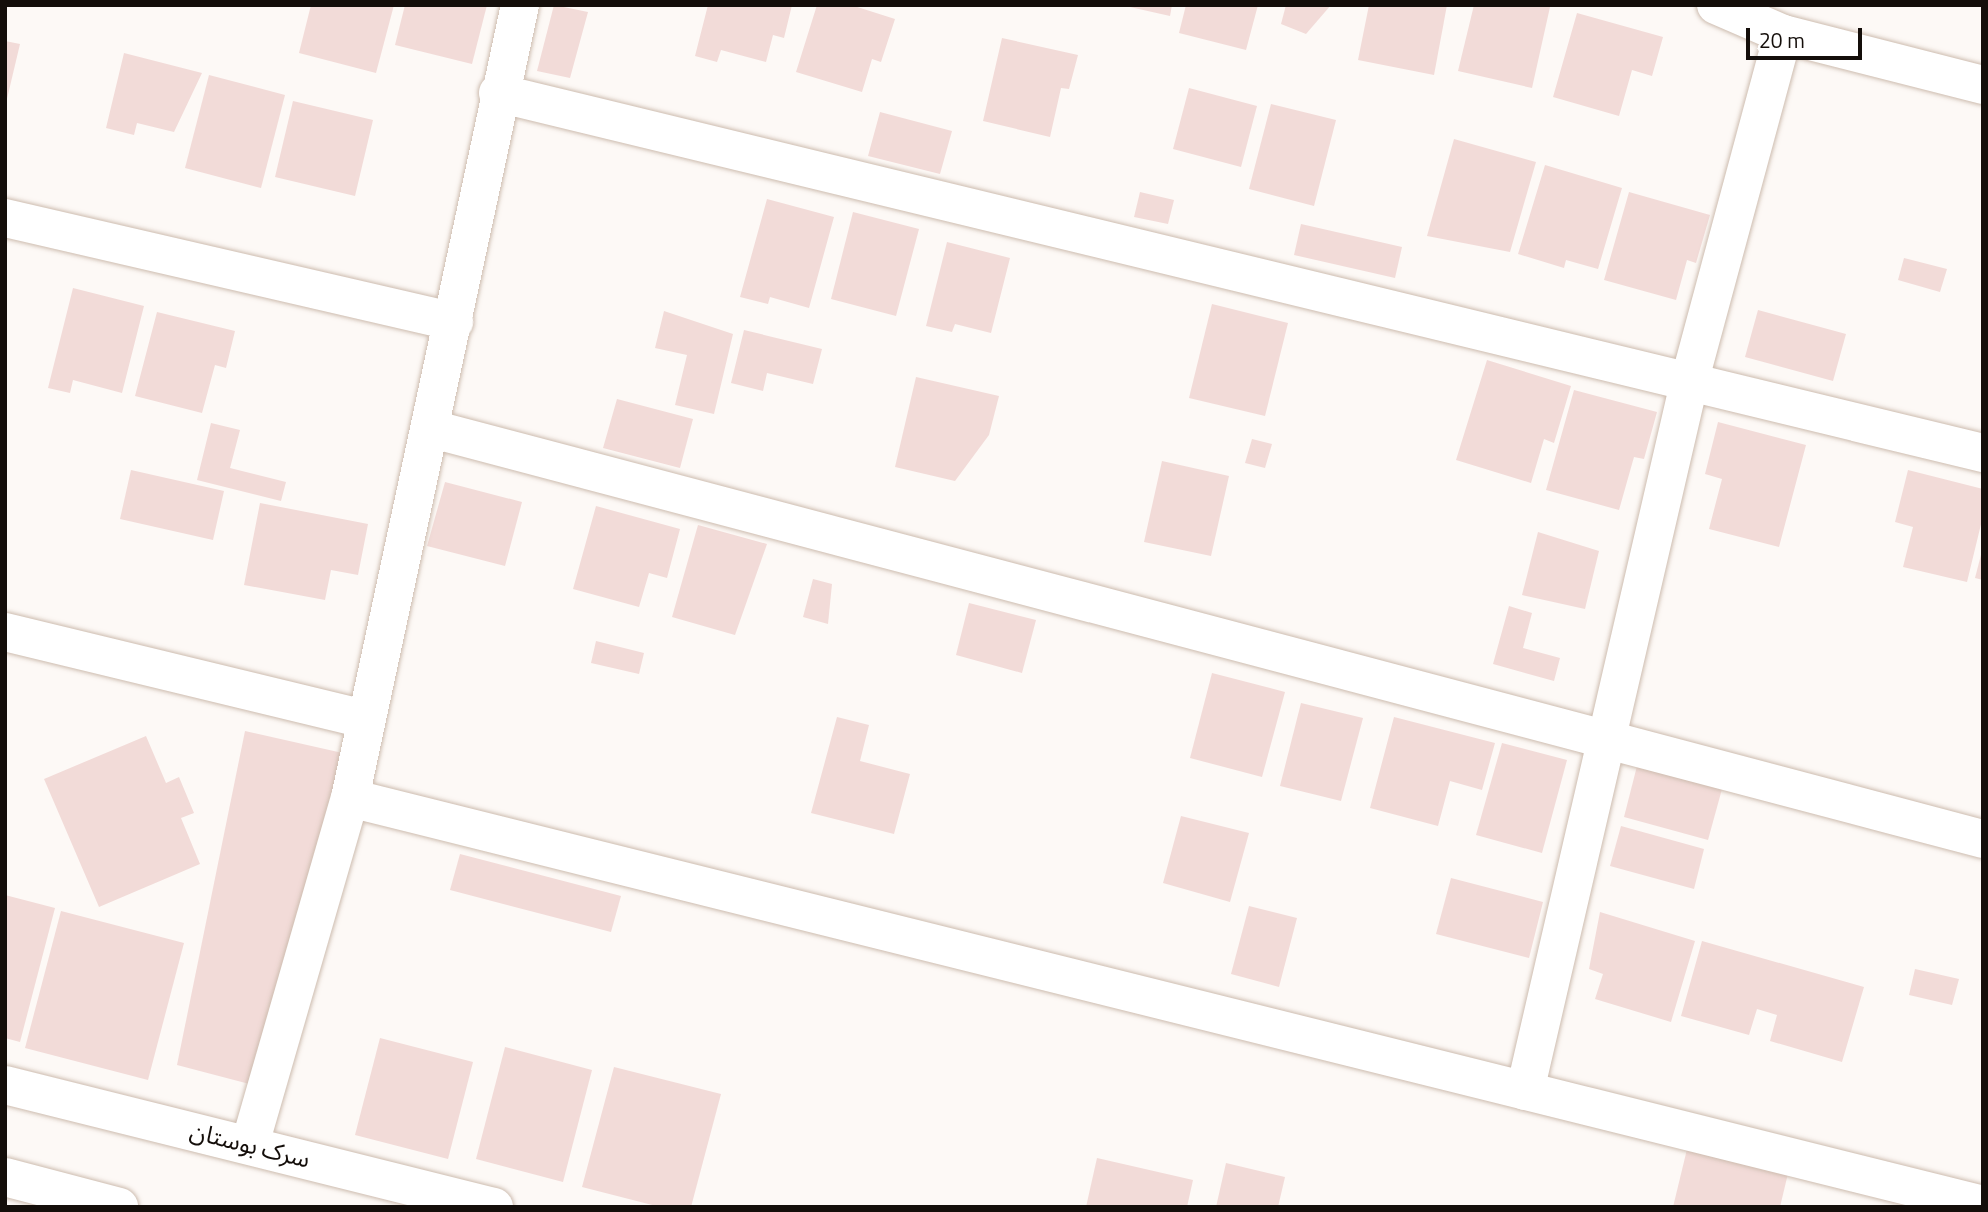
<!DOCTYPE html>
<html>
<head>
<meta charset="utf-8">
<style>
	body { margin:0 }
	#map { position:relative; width:1988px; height:1212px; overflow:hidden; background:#fdf9f6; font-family:"Titillium Web","Noto Sans Arabic",sans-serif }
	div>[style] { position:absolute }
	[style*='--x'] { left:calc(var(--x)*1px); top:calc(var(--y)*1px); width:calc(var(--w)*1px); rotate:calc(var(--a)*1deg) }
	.building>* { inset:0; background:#f2dbd8 }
	.roads { filter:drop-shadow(0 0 2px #cdbcaf) drop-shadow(0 0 2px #cdbcaf) }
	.minor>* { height:38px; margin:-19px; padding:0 19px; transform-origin:19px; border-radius:19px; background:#fff }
	.tertiary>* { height:38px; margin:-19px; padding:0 19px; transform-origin:19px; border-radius:19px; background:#fff }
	span { translate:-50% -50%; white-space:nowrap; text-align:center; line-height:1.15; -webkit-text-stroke:6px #fff; paint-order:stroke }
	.street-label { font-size:24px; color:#140e0a }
	.frame { position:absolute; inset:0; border:7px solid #140e0a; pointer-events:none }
	.scale { position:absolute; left:1746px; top:28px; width:116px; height:32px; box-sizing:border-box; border:4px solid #140e0a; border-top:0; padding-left:9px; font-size:21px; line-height:24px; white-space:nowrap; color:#140e0a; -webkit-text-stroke:5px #fff; paint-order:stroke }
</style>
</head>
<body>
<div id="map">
	<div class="building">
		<i style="clip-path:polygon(311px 5px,394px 5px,376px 73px,299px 53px)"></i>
		<i style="clip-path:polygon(405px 5px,487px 5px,472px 64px,395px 45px)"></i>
		<i style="clip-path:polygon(554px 5px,588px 12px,570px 78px,537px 71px)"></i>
		<i style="clip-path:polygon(708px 5px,792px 5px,784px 38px,773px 35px,766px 62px,721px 50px,717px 62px,695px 56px)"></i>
		<i style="clip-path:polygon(817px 5px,851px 5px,895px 19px,881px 62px,872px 59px,862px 92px,796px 72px)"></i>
		<i style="clip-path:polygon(1121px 5px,1172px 5px,1170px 16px)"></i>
		<i style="clip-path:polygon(1186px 5px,1258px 5px,1246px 50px,1179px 33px)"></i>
		<i style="clip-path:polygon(1286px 5px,1331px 5px,1306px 34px,1281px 24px)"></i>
		<i style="clip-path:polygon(1369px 5px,1447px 5px,1434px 75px,1358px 60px)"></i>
		<i style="clip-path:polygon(1474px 5px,1550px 7px,1532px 88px,1458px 71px)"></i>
		<i style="clip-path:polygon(1577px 13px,1663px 37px,1652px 76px,1632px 70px,1619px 116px,1553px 97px)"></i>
		<i style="clip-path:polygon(1002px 38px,1078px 55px,1069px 89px,1061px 88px,1050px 137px,983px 121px)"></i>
		<i style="clip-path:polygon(5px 41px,20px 44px,6px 103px,5px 103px)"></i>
		<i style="clip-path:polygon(124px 53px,202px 73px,174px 132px,137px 123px,134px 135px,106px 128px)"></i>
		<i style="clip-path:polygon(209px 75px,285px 95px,261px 188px,185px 168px)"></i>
		<i style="clip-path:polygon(1189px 88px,1257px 106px,1241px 167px,1173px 149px)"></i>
		<i style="clip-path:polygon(293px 101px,373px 120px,355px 196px,275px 177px)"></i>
		<i style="clip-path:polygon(1271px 104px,1336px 120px,1314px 206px,1249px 189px)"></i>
		<i style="clip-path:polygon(880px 112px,952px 131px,940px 174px,868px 156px)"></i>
		<i style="clip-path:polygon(1454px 139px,1536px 162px,1510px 252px,1427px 236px)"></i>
		<i style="clip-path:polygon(1545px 165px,1622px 188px,1598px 269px,1566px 260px,1564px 268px,1518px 254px)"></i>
		<i style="clip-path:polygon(1140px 192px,1174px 200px,1168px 224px,1134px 217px)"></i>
		<i style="clip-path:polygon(1629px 192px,1710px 215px,1696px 263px,1687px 260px,1676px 300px,1604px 280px)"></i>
		<i style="clip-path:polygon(767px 199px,834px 217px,809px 308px,770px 297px,768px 304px,740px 297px)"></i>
		<i style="clip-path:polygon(853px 212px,919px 229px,896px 316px,831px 299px)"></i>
		<i style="clip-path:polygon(1301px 224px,1402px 247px,1395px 278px,1294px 255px)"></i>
		<i style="clip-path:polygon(947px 242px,1010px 258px,991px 333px,955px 324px,952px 332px,926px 326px)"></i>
		<i style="clip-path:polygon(1904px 258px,1947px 269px,1940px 292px,1898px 280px)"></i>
		<i style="clip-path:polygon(73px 288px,144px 306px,122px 393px,73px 380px,70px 393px,48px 388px)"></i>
		<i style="clip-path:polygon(1212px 304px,1288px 323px,1265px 416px,1189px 398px)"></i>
		<i style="clip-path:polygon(1758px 310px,1846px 334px,1833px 381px,1745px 357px)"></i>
		<i style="clip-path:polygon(664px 311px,733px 334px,714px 414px,675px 405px,687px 355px,655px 348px)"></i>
		<i style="clip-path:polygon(157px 312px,235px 331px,226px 368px,215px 365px,202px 413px,135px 396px)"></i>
		<i style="clip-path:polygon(744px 330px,822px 349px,813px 384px,767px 373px,763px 391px,731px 383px)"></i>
		<i style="clip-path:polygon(1487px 360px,1571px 386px,1554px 443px,1544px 439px,1531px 483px,1456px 460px)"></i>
		<i style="clip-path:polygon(916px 377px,999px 396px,989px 435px,955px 481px,895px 467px)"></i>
		<i style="clip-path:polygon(1574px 390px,1657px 412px,1644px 459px,1634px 457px,1619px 510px,1546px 490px)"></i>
		<i style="clip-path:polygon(617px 399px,693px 419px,680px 468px,603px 448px)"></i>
		<i style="clip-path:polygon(1718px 422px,1806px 445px,1779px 547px,1709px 529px,1722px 479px,1705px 474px)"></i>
		<i style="clip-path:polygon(211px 423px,240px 430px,230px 468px,286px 482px,281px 501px,197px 480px)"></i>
		<i style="clip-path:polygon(1252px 439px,1272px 444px,1265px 468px,1245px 463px)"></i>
		<i style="clip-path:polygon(1162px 461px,1229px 476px,1211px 556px,1144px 542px)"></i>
		<i style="clip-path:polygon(131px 470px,224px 491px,213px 540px,120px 519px)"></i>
		<i style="clip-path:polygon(1908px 470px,1983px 489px,1983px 516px,1967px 582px,1903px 567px,1913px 527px,1895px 522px)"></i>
		<i style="clip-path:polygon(445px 482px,522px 502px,505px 566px,427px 546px)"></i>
		<i style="clip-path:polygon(260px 503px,368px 524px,358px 575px,331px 570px,325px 600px,244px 585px)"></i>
		<i style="clip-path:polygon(596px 506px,680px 529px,667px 578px,649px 573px,639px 607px,573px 589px)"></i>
		<i style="clip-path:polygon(698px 525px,767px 544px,735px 635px,672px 617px)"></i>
		<i style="clip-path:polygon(1538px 532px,1599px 551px,1585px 609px,1522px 595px)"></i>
		<i style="clip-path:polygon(1982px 551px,1983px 551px,1983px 580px,1975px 578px)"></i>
		<i style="clip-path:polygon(813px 579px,832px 584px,828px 624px,803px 617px)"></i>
		<i style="clip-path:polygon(969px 603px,1036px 620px,1022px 673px,956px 655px)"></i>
		<i style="clip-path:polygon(1509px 606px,1532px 613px,1523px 648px,1560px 658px,1554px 681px,1493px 664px)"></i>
		<i style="clip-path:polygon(596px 641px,644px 653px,639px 674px,591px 663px)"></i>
		<i style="clip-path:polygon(1212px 673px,1285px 692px,1262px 777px,1190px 758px)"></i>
		<i style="clip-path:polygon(1301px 703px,1363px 718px,1341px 801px,1280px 786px)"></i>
		<i style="clip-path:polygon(837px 717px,869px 725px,860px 761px,910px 774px,894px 834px,811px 813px)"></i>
		<i style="clip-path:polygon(1394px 717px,1495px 743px,1482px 790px,1450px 781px,1438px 826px,1370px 808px)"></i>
		<i style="clip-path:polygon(245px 731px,347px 754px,257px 1086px,177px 1065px)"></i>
		<i style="clip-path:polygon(146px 736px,166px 783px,179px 777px,194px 813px,181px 818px,200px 864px,99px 907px,44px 779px)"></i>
		<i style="clip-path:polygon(1502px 743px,1567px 760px,1542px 853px,1476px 835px)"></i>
		<i style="clip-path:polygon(1637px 766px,1722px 789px,1708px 840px,1624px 817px)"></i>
		<i style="clip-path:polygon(1181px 816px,1249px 833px,1230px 902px,1163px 883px)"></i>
		<i style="clip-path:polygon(1621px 826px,1704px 849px,1694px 889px,1610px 866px)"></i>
		<i style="clip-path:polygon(460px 854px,621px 896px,611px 932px,450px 890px)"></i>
		<i style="clip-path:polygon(1451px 878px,1543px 902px,1529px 958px,1436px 934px)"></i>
		<i style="clip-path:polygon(5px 895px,55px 908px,20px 1042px,5px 1038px)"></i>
		<i style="clip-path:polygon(1249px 906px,1297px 918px,1279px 987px,1231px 974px)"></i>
		<i style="clip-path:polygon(61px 911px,184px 943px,148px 1080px,25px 1048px)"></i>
		<i style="clip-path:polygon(1600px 912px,1695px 941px,1671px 1022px,1595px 999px,1603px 974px,1589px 969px)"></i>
		<i style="clip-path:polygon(1702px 941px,1864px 987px,1842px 1062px,1770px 1041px,1777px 1015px,1757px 1009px,1749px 1035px,1681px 1016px)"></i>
		<i style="clip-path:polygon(1915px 969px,1959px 979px,1952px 1005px,1909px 995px)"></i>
		<i style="clip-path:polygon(380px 1038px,473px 1062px,448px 1159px,355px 1135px)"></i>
		<i style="clip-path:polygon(505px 1047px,592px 1070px,563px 1182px,476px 1159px)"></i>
		<i style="clip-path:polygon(614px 1067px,721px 1094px,691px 1207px,660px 1207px,582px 1187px)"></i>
		<i style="clip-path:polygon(1689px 1141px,1790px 1165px,1780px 1207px,1673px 1207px)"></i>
		<i style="clip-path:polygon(1097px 1158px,1193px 1180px,1187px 1207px,1086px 1207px)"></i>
		<i style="clip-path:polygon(1226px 1163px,1285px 1177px,1278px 1207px,1216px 1207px)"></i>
	</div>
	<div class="roads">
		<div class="minor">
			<i style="--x:1716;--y:5;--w:73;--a:23.4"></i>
			<i style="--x:1783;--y:34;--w:206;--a:14.3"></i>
			<i style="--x:498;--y:93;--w:1528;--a:13.63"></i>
			<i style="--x:5;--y:218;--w:461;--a:13"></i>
			<i style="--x:432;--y:429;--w:1604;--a:14.81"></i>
			<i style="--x:5;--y:632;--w:370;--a:13.6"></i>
			<i style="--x:350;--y:798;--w:1683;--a:13.99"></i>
			<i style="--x:1525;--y:1091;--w:731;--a:-76.95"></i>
			<i style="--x:1690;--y:379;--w:357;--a:-74.9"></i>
			<i style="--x:250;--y:1144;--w:360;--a:-73.9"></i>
			<i style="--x:350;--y:798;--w:811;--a:-77.9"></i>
		</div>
		<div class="tertiary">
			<i style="--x:5;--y:1085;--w:504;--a:14.01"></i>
			<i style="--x:5;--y:1177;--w:118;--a:14.7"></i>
		</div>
	</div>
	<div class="street-label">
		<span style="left:250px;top:1145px;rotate:14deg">سرک بوستان</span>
	</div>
	<div class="frame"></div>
	<div class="scale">20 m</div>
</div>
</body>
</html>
